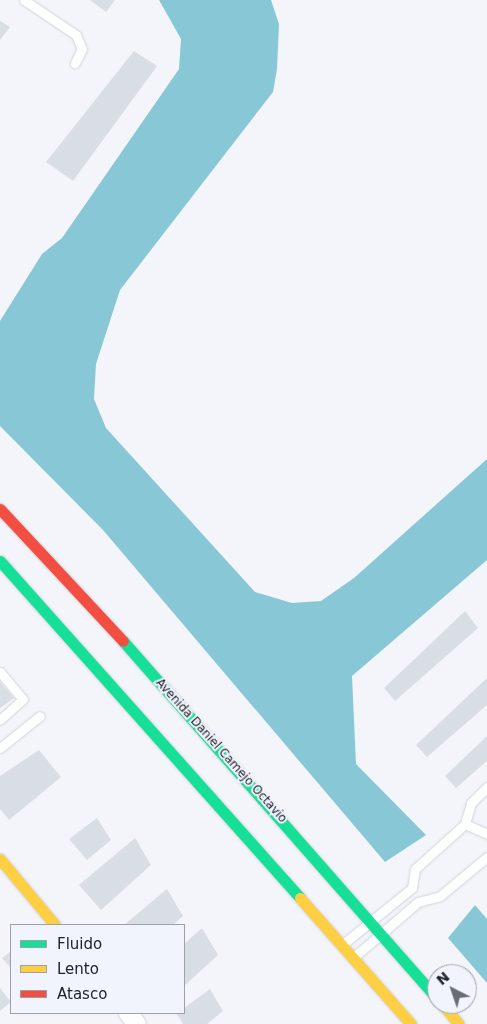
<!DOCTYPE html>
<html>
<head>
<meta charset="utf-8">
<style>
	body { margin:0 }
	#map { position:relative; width:487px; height:1024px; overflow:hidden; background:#f4f5fa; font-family:"DejaVu Sans",sans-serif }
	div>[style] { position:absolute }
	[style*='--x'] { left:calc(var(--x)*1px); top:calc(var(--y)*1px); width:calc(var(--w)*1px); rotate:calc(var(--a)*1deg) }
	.water>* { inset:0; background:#88c8d6 }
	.building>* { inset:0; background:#d9dee4 }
	.roads { filter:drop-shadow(0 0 1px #d1d3d9) drop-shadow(0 0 1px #d1d3d9) }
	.lane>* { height:9px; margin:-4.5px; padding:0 4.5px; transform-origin:4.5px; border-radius:4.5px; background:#fdfefe }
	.street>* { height:18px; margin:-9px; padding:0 9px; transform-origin:9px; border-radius:9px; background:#fdfefe }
	.fast>* { height:11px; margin:-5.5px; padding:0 5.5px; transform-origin:5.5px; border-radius:5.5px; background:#16e098 }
	.slow>* { height:11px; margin:-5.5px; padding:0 5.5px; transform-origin:5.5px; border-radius:5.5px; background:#ffcf43 }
	.jam>* { height:11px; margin:-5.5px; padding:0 5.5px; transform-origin:5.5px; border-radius:5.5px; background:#f24e42 }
	span { translate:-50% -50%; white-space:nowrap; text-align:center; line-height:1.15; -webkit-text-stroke:4px #f1f3fd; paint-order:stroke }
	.street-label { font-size:12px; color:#20222b }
	.legend { position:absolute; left:10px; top:924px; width:175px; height:90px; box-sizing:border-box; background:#f1f3fd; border:1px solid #9d9fa9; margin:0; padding:6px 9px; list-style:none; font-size:15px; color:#20222b }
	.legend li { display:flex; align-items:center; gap:10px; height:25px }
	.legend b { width:25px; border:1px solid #9d9fa9 }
	.north { position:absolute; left:427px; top:964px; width:50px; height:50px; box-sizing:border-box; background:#f1f3fd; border:1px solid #9d9fa9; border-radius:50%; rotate:319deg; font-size:14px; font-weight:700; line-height:20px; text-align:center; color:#20222b }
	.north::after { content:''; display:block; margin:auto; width:18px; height:22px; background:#6a6c73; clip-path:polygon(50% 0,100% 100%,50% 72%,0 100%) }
</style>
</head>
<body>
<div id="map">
	<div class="water">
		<i style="clip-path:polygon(159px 0,271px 0,279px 24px,277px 69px,273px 92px,120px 290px,96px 364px,94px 399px,106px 428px,255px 592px,292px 603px,321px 601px,354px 578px,487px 459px,487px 560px,352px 676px,356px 764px,426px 835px,385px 862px,103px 530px,0 426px,0 321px,42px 254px,62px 238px,179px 69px,181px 39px)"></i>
		<i style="clip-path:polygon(475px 905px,487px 919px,487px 983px,448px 938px)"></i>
	</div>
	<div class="building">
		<i style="clip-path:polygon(90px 0,115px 0,106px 12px)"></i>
		<i style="clip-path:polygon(0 21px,10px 27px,0 40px)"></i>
		<i style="clip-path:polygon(134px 51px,157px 66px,73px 181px,46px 162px)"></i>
		<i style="clip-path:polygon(465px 611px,478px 628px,395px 701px,384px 688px)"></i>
		<i style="clip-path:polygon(487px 678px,487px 705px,427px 757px,416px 745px)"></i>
		<i style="clip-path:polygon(0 682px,14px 698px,0 708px)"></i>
		<i style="clip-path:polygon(487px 736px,487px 761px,456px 788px,445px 776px)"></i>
		<i style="clip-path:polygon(39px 750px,61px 777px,9px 820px,0 809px,0 776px)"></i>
		<i style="clip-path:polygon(97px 818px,111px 840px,87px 860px,69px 839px)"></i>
		<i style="clip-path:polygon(135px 838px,151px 865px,101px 910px,79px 885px)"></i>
		<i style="clip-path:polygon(167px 889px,183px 916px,173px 925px,124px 925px)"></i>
		<i style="clip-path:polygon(202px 928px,218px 955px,184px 986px,184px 944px)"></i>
		<i style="clip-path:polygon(11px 951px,11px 968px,2px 958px)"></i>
		<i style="clip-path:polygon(0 988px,11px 1002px,0 1011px)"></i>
		<i style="clip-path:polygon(210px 989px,223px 1011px,207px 1024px,183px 1024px,176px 1013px,184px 1013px,184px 1008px)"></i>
	</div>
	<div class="roads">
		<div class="lane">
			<i style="--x:24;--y:0;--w:63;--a:33.9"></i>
			<i style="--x:76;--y:35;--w:15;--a:67"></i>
			<i style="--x:82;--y:49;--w:16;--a:117"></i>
			<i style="--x:0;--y:672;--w:35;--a:50"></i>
			<i style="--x:23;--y:699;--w:31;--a:138"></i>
			<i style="--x:0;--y:748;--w:51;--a:-38.7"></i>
			<i style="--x:465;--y:824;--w:24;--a:24"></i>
			<i style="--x:343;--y:944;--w:89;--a:-39.1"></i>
			<i style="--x:412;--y:888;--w:19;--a:-81"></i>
			<i style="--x:415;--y:869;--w:67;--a:-42"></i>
			<i style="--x:465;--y:824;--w:22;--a:-74"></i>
			<i style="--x:471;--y:803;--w:23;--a:-45"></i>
			<i style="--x:354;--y:957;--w:84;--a:-40.7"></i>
			<i style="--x:418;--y:902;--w:23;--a:-15"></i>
			<i style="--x:440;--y:896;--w:61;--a:-39.7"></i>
		</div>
		<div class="street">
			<i style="--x:128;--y:1013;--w:14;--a:51"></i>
		</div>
		<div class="fast">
			<i style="--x:0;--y:561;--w:451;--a:48.3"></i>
			<i style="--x:123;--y:641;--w:476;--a:48.7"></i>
		</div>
		<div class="slow">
			<i style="--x:0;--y:859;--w:86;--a:50.2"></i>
			<i style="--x:300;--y:898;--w:168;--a:48.6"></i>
			<i style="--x:442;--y:1004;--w:26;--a:50"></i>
		</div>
		<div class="jam">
			<i style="--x:0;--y:509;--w:180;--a:47"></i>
		</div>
	</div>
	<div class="street-label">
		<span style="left:221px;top:751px;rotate:48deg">Avenida Daniel Camejo Octavio</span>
	</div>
	<ul class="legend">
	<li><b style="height:6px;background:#16e098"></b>Fluido</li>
	<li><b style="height:6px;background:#ffcf43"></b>Lento</li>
	<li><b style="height:6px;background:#f24e42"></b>Atasco</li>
	</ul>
	<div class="north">N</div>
</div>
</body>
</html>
